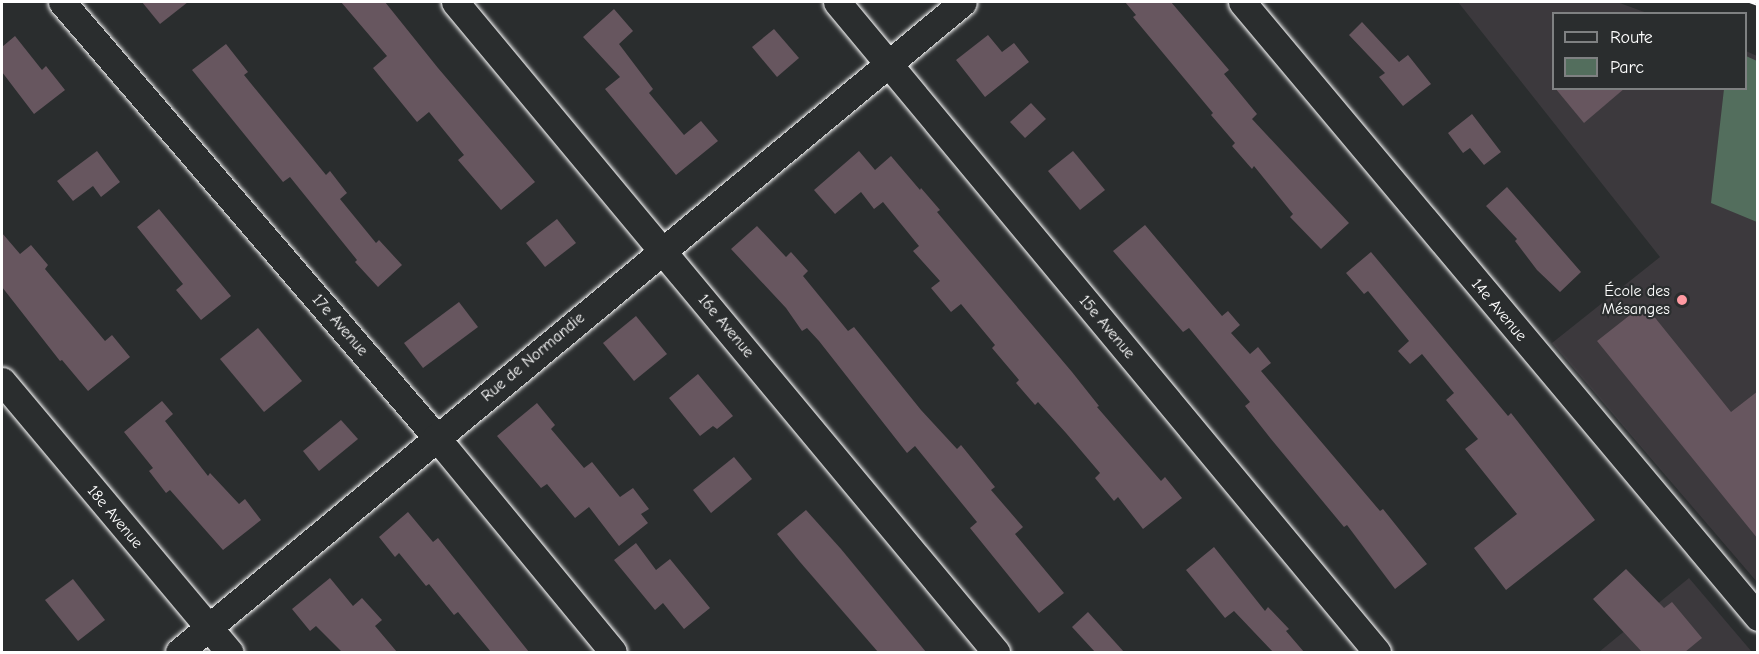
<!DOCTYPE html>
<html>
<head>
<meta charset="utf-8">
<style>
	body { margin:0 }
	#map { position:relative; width:1759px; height:654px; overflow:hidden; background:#2a2d2e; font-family:"Comic Neue",sans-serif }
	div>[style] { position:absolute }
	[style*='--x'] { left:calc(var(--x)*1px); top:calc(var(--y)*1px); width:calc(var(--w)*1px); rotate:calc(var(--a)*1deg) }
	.built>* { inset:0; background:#3c393d }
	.green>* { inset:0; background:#536e5d }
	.building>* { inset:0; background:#67565f }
	.roads { filter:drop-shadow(0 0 2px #fff) drop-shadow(0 0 2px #fff) }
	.minor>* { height:27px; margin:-13.5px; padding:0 13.5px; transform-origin:13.5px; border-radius:13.5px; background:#2a2d2e }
	.tram>* { height:1.5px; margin:-0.75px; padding:0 0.75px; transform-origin:0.75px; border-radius:0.75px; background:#fff }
	.dots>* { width:16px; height:16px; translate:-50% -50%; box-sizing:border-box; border:3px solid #2a2d2e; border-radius:50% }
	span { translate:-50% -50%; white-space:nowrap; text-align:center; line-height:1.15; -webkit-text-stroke:4.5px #2a2d2e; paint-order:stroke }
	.poi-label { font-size:16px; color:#fff }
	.right { translate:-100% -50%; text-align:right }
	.street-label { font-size:16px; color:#fff }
	.frame { position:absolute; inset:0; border:3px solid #fff; pointer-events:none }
	.legend { position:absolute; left:1552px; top:12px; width:195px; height:78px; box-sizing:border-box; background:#2a2d2e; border:2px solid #7f8182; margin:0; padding:8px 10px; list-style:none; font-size:18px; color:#fff }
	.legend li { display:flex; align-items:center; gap:12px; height:30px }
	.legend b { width:30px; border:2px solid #7f8182 }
</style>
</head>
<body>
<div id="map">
	<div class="built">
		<i style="clip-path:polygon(1458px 2px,1617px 2px,1647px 13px,1554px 14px,1554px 88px,1746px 88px,1746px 51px,1757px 56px,1757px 582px,1552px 343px,1660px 257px)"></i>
		<i style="clip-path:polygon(1689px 578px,1752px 652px,1599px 652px)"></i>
	</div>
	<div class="green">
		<i style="clip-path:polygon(1746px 56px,1757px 61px,1757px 222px,1711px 203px,1724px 89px,1746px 88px)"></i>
	</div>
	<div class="building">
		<i style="clip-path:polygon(142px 2px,188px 2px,160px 24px)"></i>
		<i style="clip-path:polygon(341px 2px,385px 2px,438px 68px,535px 182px,501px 210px,458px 160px,464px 155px,429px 112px,417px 122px,373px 68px,387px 56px)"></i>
		<i style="clip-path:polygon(1125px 2px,1171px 2px,1229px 70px,1224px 74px,1257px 114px,1252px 119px,1349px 223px,1321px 249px,1290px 217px,1293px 214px,1254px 166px,1252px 169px,1232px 146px,1235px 143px,1211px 115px,1213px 113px,1133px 17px,1136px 15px)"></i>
		<i style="clip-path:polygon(614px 9px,633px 31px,619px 44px,653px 89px,649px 93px,684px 135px,701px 121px,718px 141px,676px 175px,605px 89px,620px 77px,583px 37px)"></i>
		<i style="clip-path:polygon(1362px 22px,1399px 62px,1408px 55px,1431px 84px,1403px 106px,1379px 77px,1385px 73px,1349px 35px)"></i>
		<i style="clip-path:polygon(774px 29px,799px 58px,777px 77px,752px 47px)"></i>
		<i style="clip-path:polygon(988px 35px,1002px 52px,1014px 43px,1029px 62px,985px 97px,956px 60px)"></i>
		<i style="clip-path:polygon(15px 36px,42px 70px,46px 66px,65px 90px,34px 114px,2px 72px,2px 47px)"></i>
		<i style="clip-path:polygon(226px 44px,248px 72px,244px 75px,326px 175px,330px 171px,347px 193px,340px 199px,376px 243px,379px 240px,402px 265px,378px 287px,355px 262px,357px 260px,290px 177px,283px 182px,192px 70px)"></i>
		<i style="clip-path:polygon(1555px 88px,1625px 88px,1584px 123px)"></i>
		<i style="clip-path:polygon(1031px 103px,1046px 119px,1025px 138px,1010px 122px)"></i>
		<i style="clip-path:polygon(1472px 114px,1501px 152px,1484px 165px,1470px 148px,1463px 153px,1448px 133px)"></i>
		<i style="clip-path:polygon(97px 151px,120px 182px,101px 197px,93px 186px,73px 201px,57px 181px)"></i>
		<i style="clip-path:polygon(859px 151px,875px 170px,891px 156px,920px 190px,921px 188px,940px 210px,937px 212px,1072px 372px,1099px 406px,1097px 407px,1161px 481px,1165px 477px,1182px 498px,1143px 529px,1118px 497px,1114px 501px,1095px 478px,1100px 473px,1066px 433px,1038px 402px,1035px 405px,1016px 383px,1019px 380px,992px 348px,995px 345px,961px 304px,951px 312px,931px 288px,940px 281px,913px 251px,919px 246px,883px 202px,874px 209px,861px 192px,835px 214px,814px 190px)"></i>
		<i style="clip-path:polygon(1073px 151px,1105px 190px,1080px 210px,1048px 171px)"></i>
		<i style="clip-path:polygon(1507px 187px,1581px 272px,1560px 292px,1537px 270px,1515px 241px,1517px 239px,1486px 206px)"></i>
		<i style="clip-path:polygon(159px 209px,231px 296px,201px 320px,176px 290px,183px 284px,137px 227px)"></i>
		<i style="clip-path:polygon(557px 219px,576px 243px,545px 267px,526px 243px)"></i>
		<i style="clip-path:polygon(1145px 225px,1222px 316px,1228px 311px,1240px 325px,1231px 333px,1250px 354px,1258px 347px,1271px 363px,1261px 371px,1380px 511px,1383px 509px,1427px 564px,1395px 589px,1347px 525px,1344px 527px,1271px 439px,1245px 406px,1250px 402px,1189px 328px,1183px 332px,1113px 251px)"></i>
		<i style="clip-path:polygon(757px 226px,786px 257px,791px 252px,808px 271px,803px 276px,848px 331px,854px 327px,921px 410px,957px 449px,961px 445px,995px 487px,991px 490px,1023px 527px,1015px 534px,1064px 593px,1039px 613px,970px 528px,977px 522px,915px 446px,907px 453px,819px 341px,807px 328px,802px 331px,786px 308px,731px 249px)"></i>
		<i style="clip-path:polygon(2px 233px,20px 254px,31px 245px,48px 265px,45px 269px,105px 341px,112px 335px,130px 357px,88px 391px,62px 360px,60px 361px,2px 287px)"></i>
		<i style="clip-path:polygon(1371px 252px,1508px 416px,1511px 413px,1595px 520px,1506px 590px,1474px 548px,1517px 514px,1465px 449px,1478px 439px,1446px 400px,1454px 393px,1422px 354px,1410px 364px,1398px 351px,1409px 341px,1368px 291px,1364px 294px,1346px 273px)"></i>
		<i style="clip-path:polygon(459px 302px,478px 327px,423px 368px,404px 343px)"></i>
		<i style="clip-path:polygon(1644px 304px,1731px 412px,1758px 391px,1758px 539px,1597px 341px)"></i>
		<i style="clip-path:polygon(636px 316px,667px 354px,634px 381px,603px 343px)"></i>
		<i style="clip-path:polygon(258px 328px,302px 381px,264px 412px,220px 359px)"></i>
		<i style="clip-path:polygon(698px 374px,733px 416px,717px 429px,713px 426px,700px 436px,669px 398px)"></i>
		<i style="clip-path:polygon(162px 401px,173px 414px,165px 421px,208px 476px,210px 473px,239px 504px,245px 499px,261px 520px,223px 550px,170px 490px,166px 493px,149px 471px,153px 468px,124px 432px)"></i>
		<i style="clip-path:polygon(537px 403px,555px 425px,551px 429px,584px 468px,592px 462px,620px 497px,633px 488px,649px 509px,641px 514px,648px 523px,619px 546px,589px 507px,575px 518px,547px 484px,541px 488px,497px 436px)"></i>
		<i style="clip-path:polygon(341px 420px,358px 439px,319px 471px,303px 451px)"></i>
		<i style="clip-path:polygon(734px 457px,752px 479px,711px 513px,693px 490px)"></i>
		<i style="clip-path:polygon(806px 510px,841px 549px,926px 652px,878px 652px,800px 562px,777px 534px)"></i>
		<i style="clip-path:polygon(408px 512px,433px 542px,438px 538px,529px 652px,491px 652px,458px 612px,454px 615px,429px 584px,426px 586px,399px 553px,395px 557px,379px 537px)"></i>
		<i style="clip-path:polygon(636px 543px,656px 570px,670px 559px,710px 608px,684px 629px,663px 603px,655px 610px,614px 560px)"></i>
		<i style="clip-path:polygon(1214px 547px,1265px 611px,1268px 607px,1289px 629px,1286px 631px,1304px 652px,1273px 652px,1234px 611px,1225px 618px,1186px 570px)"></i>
		<i style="clip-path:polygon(1626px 569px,1664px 608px,1672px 602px,1702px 638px,1685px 652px,1642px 652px,1593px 599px)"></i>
		<i style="clip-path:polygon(330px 578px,353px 606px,362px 598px,382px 620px,375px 626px,397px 652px,342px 652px,316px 626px,310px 631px,292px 609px)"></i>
		<i style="clip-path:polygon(73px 579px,105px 620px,78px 641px,45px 600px)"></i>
		<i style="clip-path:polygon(1088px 612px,1124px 652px,1095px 652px,1072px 627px)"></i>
	</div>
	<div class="roads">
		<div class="minor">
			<i style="--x:62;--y:2;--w:574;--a:49.31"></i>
			<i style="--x:436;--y:437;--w:278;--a:50.5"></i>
			<i style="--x:455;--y:2;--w:846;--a:50.23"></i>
			<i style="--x:837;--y:2;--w:845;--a:50.28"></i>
			<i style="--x:1242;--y:2;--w:803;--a:50"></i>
			<i style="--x:2;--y:381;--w:354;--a:50"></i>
			<i style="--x:179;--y:652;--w:1018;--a:-39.66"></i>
		</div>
	</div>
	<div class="tram">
		<i style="--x:1750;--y:2;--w:9;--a:21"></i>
	</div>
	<div class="dots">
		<i style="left:1682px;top:300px;background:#ff9aa2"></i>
	</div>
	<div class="poi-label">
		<span class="right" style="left:1670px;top:300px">École des<br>Mésanges</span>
	</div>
	<div class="street-label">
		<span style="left:1499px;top:310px;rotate:50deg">14e Avenue</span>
		<span style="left:340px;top:325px;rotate:49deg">17e Avenue</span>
		<span style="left:726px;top:326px;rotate:50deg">16e Avenue</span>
		<span style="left:1107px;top:327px;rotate:50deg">15e Avenue</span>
		<span style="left:533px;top:357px;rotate:-40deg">Rue de Normandie</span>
		<span style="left:115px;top:517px;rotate:50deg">18e Avenue</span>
	</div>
	<div class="frame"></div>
	<ul class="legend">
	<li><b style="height:8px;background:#2a2d2e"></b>Route</li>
	<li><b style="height:16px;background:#536e5d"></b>Parc</li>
	</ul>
</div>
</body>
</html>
